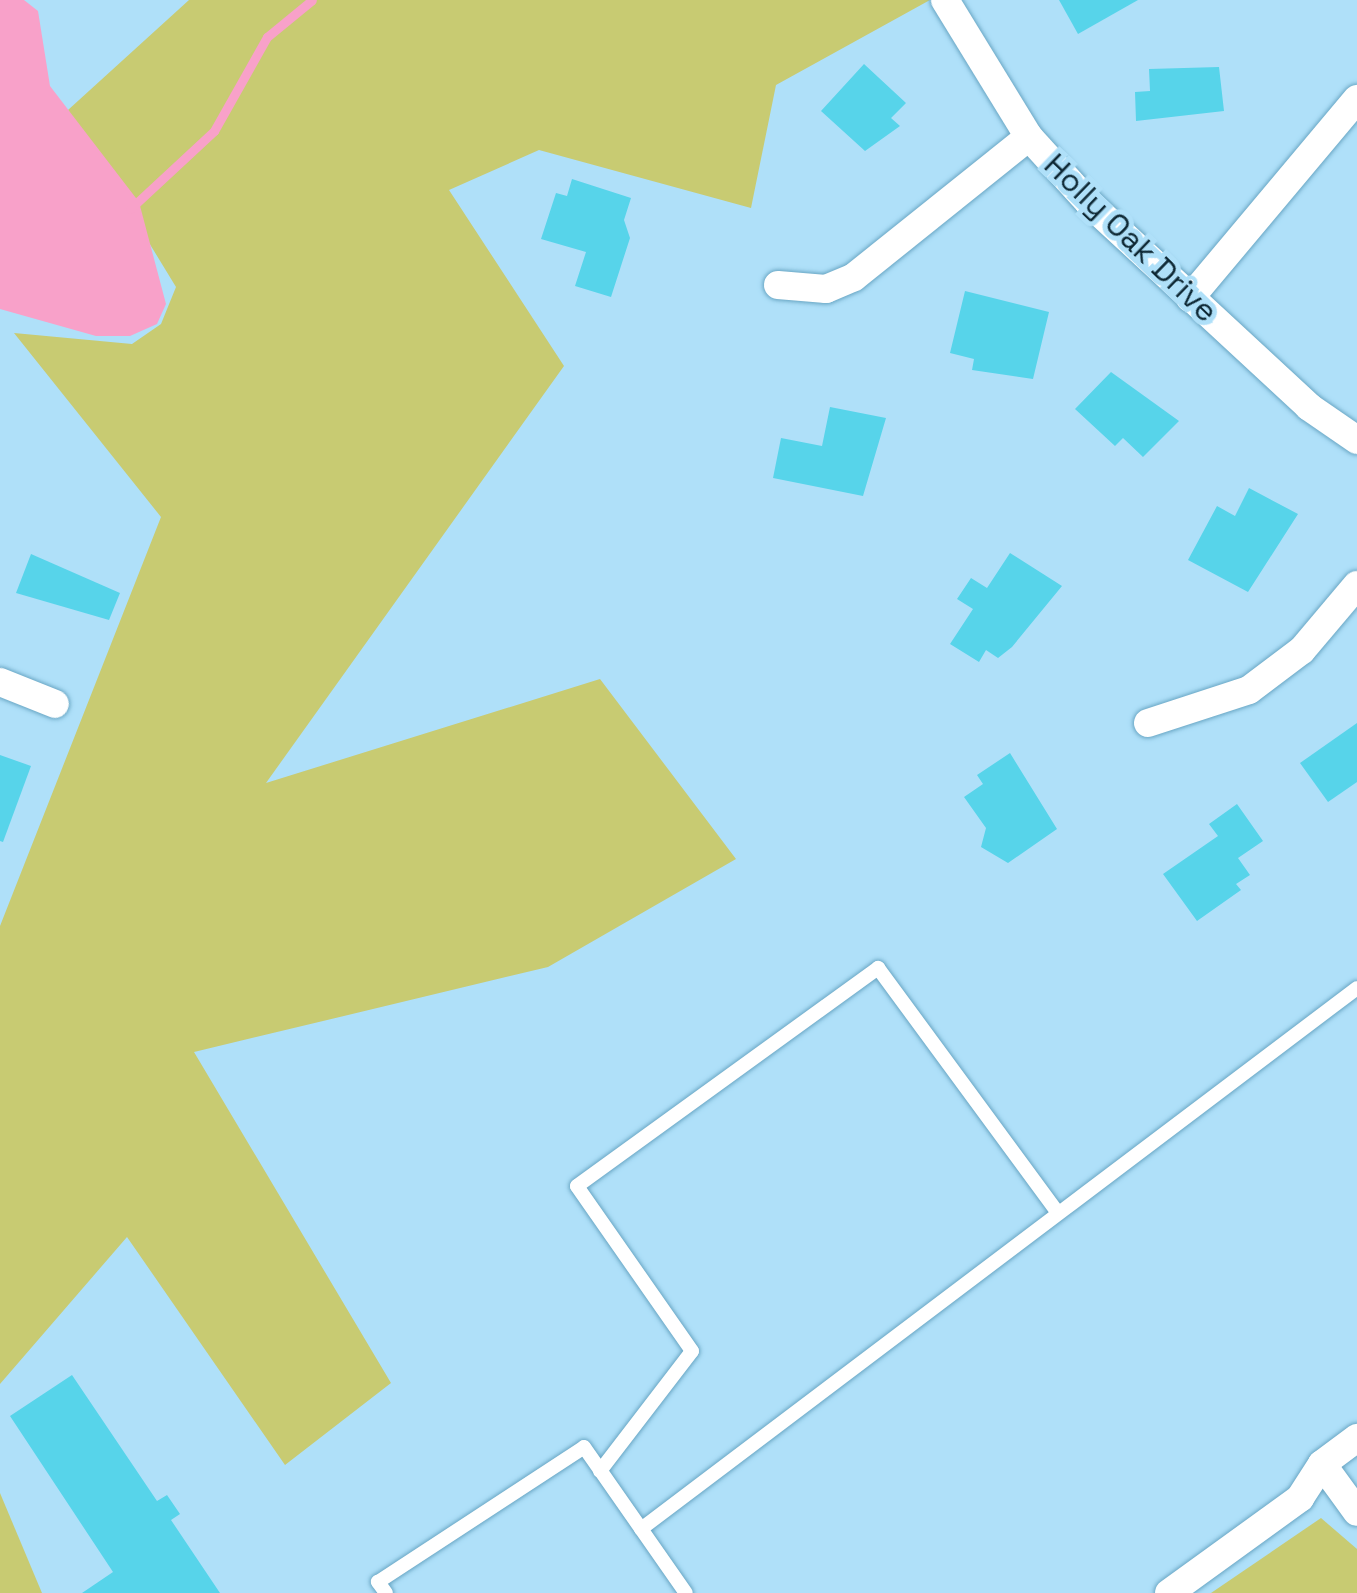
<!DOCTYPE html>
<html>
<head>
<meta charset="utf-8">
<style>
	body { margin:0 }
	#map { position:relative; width:1357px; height:1593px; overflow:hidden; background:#afe0f9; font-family:"Space Grotesk",sans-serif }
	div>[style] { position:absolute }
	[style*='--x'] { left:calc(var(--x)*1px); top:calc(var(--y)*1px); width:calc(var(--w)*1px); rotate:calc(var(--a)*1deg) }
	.green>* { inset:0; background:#c8cb72 }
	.water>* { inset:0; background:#f8a1c9 }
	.stream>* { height:9px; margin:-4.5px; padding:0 4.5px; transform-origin:4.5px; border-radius:4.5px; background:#f8a1c9 }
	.building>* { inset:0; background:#57d4ea }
	.roads { filter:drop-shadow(0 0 2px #69a6c4) drop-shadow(0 0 2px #69a6c4) }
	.service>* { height:14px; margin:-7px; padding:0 7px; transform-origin:7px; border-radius:7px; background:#fff }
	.minor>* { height:28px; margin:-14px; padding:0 14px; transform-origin:14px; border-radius:14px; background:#fff }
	span { translate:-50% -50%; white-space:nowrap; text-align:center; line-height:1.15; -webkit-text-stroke:10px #afe0f9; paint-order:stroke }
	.street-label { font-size:32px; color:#0d2733 }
</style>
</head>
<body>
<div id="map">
	<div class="green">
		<i style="clip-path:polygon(189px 0,930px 0,776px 85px,751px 208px,539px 150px,449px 190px,564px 366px,266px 783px,600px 679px,736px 859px,548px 967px,194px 1052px,391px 1383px,285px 1465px,127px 1237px,0 1384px,0 926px,161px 517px,14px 333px,132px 344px,161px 324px,176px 287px,68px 110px)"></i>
		<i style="clip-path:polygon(0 1493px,42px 1593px,0 1593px)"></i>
		<i style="clip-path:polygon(1321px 1518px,1357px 1549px,1357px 1593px,1211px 1593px)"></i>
	</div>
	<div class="water">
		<i style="clip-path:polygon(0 0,24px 0,38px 11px,50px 86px,139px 202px,166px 304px,157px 324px,130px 336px,96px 336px,0 309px)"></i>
	</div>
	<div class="stream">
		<i style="--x:130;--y:209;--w:115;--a:-42.9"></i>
		<i style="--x:214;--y:131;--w:108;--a:-60.6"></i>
		<i style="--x:267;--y:37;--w:58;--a:-39.4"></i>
	</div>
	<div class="building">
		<i style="clip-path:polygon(1059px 0,1138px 0,1078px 34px)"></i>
		<i style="clip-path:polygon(864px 64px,906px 103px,891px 118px,900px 126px,865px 151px,821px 111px)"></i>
		<i style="clip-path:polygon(1219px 67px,1224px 111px,1136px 121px,1135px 92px,1150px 91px,1149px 69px)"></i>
		<i style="clip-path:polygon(572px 179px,631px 198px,624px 220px,630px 238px,611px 297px,575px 286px,586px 252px,541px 239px,556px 193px,567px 196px)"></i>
		<i style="clip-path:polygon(965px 291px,1049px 312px,1033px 379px,972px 370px,974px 359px,950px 353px)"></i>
		<i style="clip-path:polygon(1111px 372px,1179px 421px,1143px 457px,1123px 438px,1115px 446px,1075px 409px)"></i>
		<i style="clip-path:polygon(830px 407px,886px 418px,863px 496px,773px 478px,781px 438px,822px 446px)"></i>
		<i style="clip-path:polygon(1249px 488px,1298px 514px,1248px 592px,1188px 560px,1217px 506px,1235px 516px)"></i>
		<i style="clip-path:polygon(1010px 553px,1062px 586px,1012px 647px,998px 658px,986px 650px,979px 662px,950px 644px,973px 609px,957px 599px,971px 578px,987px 588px)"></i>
		<i style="clip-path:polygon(31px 554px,120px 593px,109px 620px,16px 593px)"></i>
		<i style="clip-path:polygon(1357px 723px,1357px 782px,1328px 802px,1300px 763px)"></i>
		<i style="clip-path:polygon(1010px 753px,1057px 829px,1008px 863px,981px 847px,986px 828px,964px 797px,983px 784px,977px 775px)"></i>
		<i style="clip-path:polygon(0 755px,31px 766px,3px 842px,0 841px)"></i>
		<i style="clip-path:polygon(1237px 804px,1263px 841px,1238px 858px,1250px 875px,1236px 884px,1241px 890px,1197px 921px,1163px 874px,1218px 836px,1209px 824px)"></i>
		<i style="clip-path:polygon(72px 1375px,157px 1501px,167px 1495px,180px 1514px,171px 1520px,220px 1593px,82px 1593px,113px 1572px,10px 1416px)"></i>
	</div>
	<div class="roads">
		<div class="service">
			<i style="--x:600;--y:1471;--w:151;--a:-52.5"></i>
			<i style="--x:692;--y:1351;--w:201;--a:-124.9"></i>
			<i style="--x:577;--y:1186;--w:372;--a:-35.9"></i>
			<i style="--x:878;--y:968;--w:304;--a:53.7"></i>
			<i style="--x:641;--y:1529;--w:897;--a:-37.07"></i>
			<i style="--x:386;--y:1593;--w:14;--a:-126"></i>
			<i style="--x:378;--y:1582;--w:246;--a:-33.2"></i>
			<i style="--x:584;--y:1447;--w:178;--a:55.1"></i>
		</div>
		<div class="minor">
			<i style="--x:945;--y:0;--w:161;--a:58.5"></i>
			<i style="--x:1029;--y:137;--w:89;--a:47.7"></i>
			<i style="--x:1089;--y:203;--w:300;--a:42.8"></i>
			<i style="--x:1309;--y:407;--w:58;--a:34.5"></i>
			<i style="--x:778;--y:285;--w:48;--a:4.8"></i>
			<i style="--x:826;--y:289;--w:30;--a:-23"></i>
			<i style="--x:854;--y:277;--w:224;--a:-38.7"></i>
			<i style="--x:1190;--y:298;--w:260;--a:-50"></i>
			<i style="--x:0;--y:682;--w:59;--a:21.8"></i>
			<i style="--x:1148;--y:723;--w:106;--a:-18.1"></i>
			<i style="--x:1249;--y:690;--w:66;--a:-37"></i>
			<i style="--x:1302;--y:650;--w:85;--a:-49.8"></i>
			<i style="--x:1322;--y:1464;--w:59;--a:53.9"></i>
			<i style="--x:1169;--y:1593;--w:162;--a:-35.9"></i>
			<i style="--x:1300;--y:1498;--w:40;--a:-57.1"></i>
			<i style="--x:1322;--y:1464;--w:44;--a:-36.6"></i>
		</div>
	</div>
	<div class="street-label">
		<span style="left:1131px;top:238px;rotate:44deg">Holly Oak Drive</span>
	</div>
</div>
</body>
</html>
